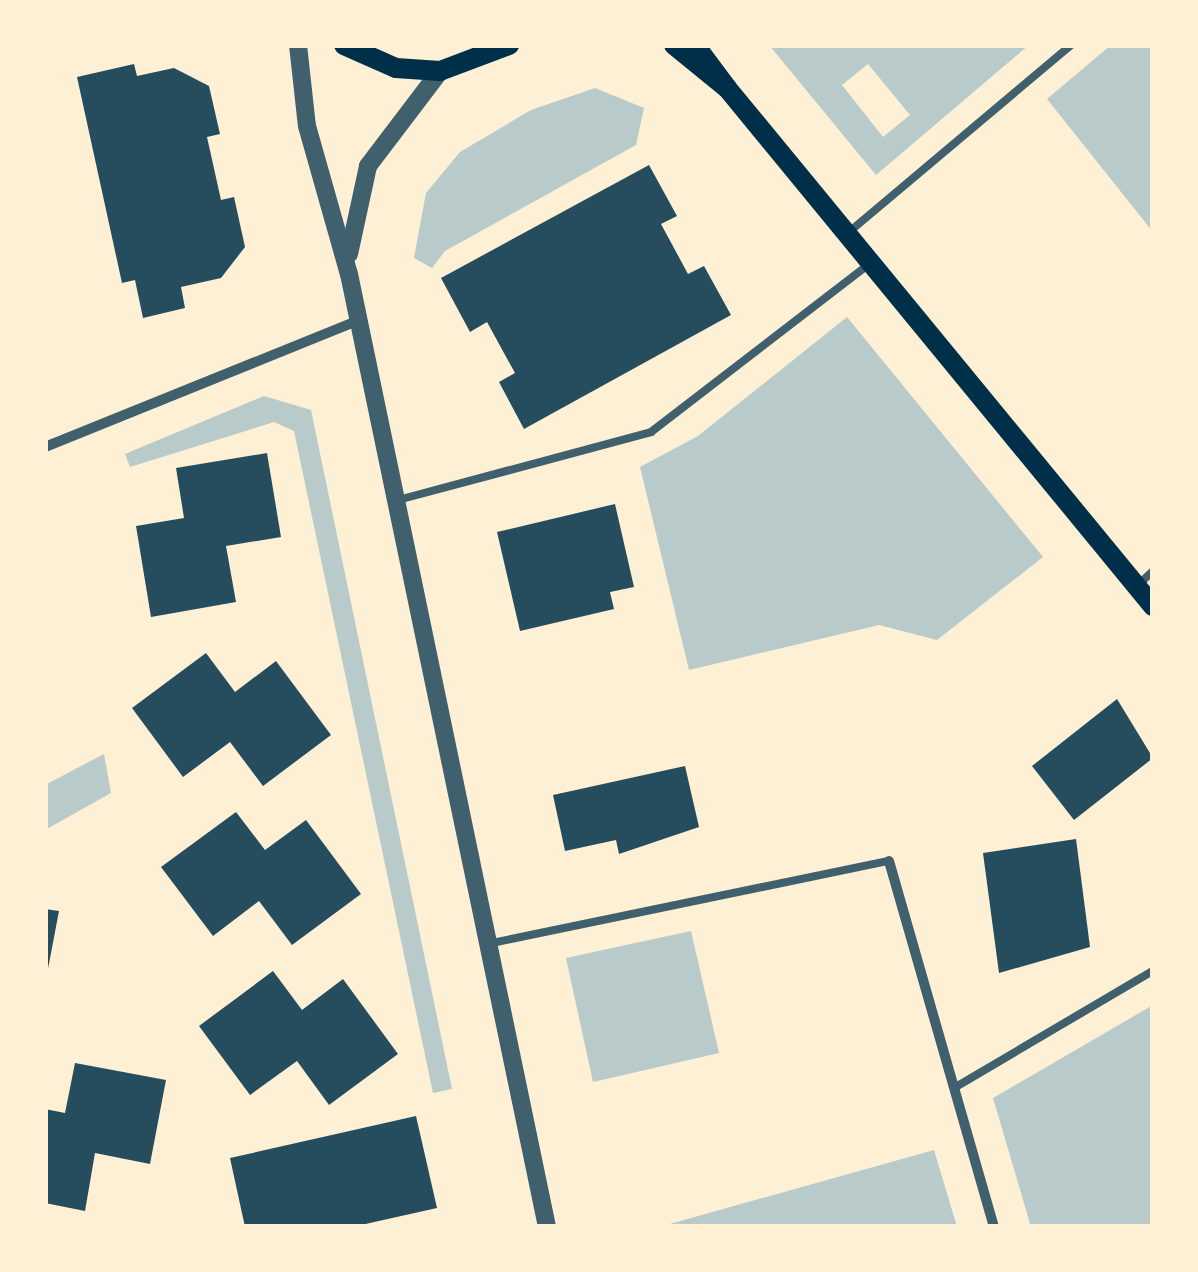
<!DOCTYPE html>
<html>
<head>
<meta charset="utf-8">
<style>
	body { margin:0 }
	#map { position:relative; width:1198px; height:1272px; overflow:hidden; background:#fdf0d5; font-family:"Noto Sans",sans-serif }
	div>[style] { position:absolute }
	[style*='--x'] { left:calc(var(--x)*1px); top:calc(var(--y)*1px); width:calc(var(--w)*1px); rotate:calc(var(--a)*1deg) }
	.green>* { inset:0; background:#b9caca }
	.building>* { inset:0; background:#264d5e }
	.service>* { height:8px; margin:-4px; padding:0 4px; transform-origin:4px; border-radius:4px; background:#3f606c }
	.minor>* { height:10px; margin:-5px; padding:0 5px; transform-origin:5px; border-radius:5px; background:#3f606c }
	.tertiary>* { height:18px; margin:-9px; padding:0 9px; transform-origin:9px; border-radius:9px; background:#3f606c }
	.secondary>* { height:20px; margin:-10px; padding:0 10px; transform-origin:10px; border-radius:10px; background:#003049 }
	span { translate:-50% -50%; white-space:nowrap; text-align:center; line-height:1.15; -webkit-text-stroke:10px #fdf0d5; paint-order:stroke }
	.frame { position:absolute; inset:0; border:48px solid #fdf0d5; pointer-events:none }
</style>
</head>
<body>
<div id="map">
	<div class="green">
		<i style="clip-path:polygon(evenodd,769px 45px,1029px 45px,876px 175px,769px 45px,868px 64px,910px 115px,883px 137px,842px 85px,868px 64px)"></i>
		<i style="clip-path:polygon(1111px 45px,1153px 45px,1153px 232px,1047px 99px)"></i>
		<i style="clip-path:polygon(595px 88px,644px 108px,636px 145px,445px 251px,432px 268px,414px 258px,426px 193px,460px 152px,531px 110px)"></i>
		<i style="clip-path:polygon(847px 317px,1043px 557px,937px 640px,879px 625px,689px 670px,640px 467px,698px 436px)"></i>
		<i style="clip-path:polygon(264px 396px,311px 410px,452px 1089px,433px 1093px,294px 431px,274px 422px,130px 467px,125px 454px)"></i>
		<i style="clip-path:polygon(104px 754px,111px 793px,45px 830px,45px 785px)"></i>
		<i style="clip-path:polygon(691px 931px,719px 1053px,593px 1082px,566px 958px)"></i>
		<i style="clip-path:polygon(1153px 1005px,1153px 1227px,1031px 1227px,993px 1098px)"></i>
		<i style="clip-path:polygon(934px 1150px,957px 1227px,659px 1227px)"></i>
	</div>
	<div class="building">
		<i style="clip-path:polygon(134px 64px,137px 76px,174px 68px,209px 86px,220px 134px,207px 137px,221px 200px,234px 197px,245px 247px,221px 278px,181px 287px,185px 308px,143px 318px,135px 280px,122px 283px,77px 77px)"></i>
		<i style="clip-path:polygon(649px 165px,677px 216px,661px 224px,688px 274px,704px 266px,731px 315px,524px 429px,499px 382px,515px 373px,487px 322px,470px 332px,441px 278px)"></i>
		<i style="clip-path:polygon(267px 453px,281px 537px,226px 546px,236px 602px,151px 617px,136px 526px,184px 518px,176px 468px)"></i>
		<i style="clip-path:polygon(615px 504px,634px 587px,610px 592px,614px 609px,520px 631px,497px 532px)"></i>
		<i style="clip-path:polygon(206px 653px,235px 692px,276px 661px,331px 735px,263px 786px,230px 742px,183px 777px,132px 708px)"></i>
		<i style="clip-path:polygon(1117px 699px,1153px 758px,1074px 820px,1032px 766px)"></i>
		<i style="clip-path:polygon(685px 766px,699px 827px,619px 854px,616px 840px,565px 851px,553px 795px)"></i>
		<i style="clip-path:polygon(236px 812px,265px 850px,306px 820px,361px 894px,292px 945px,259px 901px,213px 936px,161px 867px)"></i>
		<i style="clip-path:polygon(1076px 839px,1090px 947px,999px 973px,983px 853px)"></i>
		<i style="clip-path:polygon(45px 909px,59px 911px,47px 974px,45px 973px)"></i>
		<i style="clip-path:polygon(273px 971px,302px 1010px,343px 979px,398px 1054px,329px 1105px,297px 1061px,250px 1095px,199px 1026px)"></i>
		<i style="clip-path:polygon(75px 1063px,166px 1080px,150px 1164px,95px 1153px,85px 1211px,45px 1203px,45px 1109px,65px 1113px)"></i>
		<i style="clip-path:polygon(416px 1116px,437px 1208px,352px 1227px,245px 1227px,230px 1158px)"></i>
	</div>
	<div class="service">
		<i style="--x:849;--y:232;--w:290;--a:-40.1"></i>
		<i style="--x:398;--y:500;--w:262;--a:-15"></i>
		<i style="--x:651;--y:432;--w:274;--a:-37.6"></i>
		<i style="--x:1138;--y:585;--w:21;--a:-43"></i>
		<i style="--x:487;--y:944;--w:410;--a:-11.7"></i>
		<i style="--x:954;--y:1088;--w:231;--a:-30.5"></i>
	</div>
	<div class="minor">
		<i style="--x:45;--y:447;--w:336;--a:-22"></i>
		<i style="--x:889;--y:861;--w:381;--a:74"></i>
	</div>
	<div class="tertiary">
		<i style="--x:298;--y:45;--w:81;--a:83.7"></i>
		<i style="--x:307;--y:126;--w:154;--a:74.2"></i>
		<i style="--x:349;--y:274;--w:973;--a:78.26"></i>
		<i style="--x:349;--y:254;--w:90;--a:-77.8"></i>
		<i style="--x:368;--y:166;--w:119;--a:-52.8"></i>
	</div>
	<div class="secondary">
		<i style="--x:344;--y:45;--w:57;--a:23.9"></i>
		<i style="--x:396;--y:68;--w:44;--a:3.9"></i>
		<i style="--x:440;--y:71;--w:74;--a:-20.6"></i>
		<i style="--x:674;--y:45;--w:68;--a:39.1"></i>
		<i style="--x:727;--y:88;--w:54;--a:-126.7"></i>
		<i style="--x:727;--y:88;--w:671;--a:50.57"></i>
	</div>
	<div class="frame"></div>
</div>
</body>
</html>
